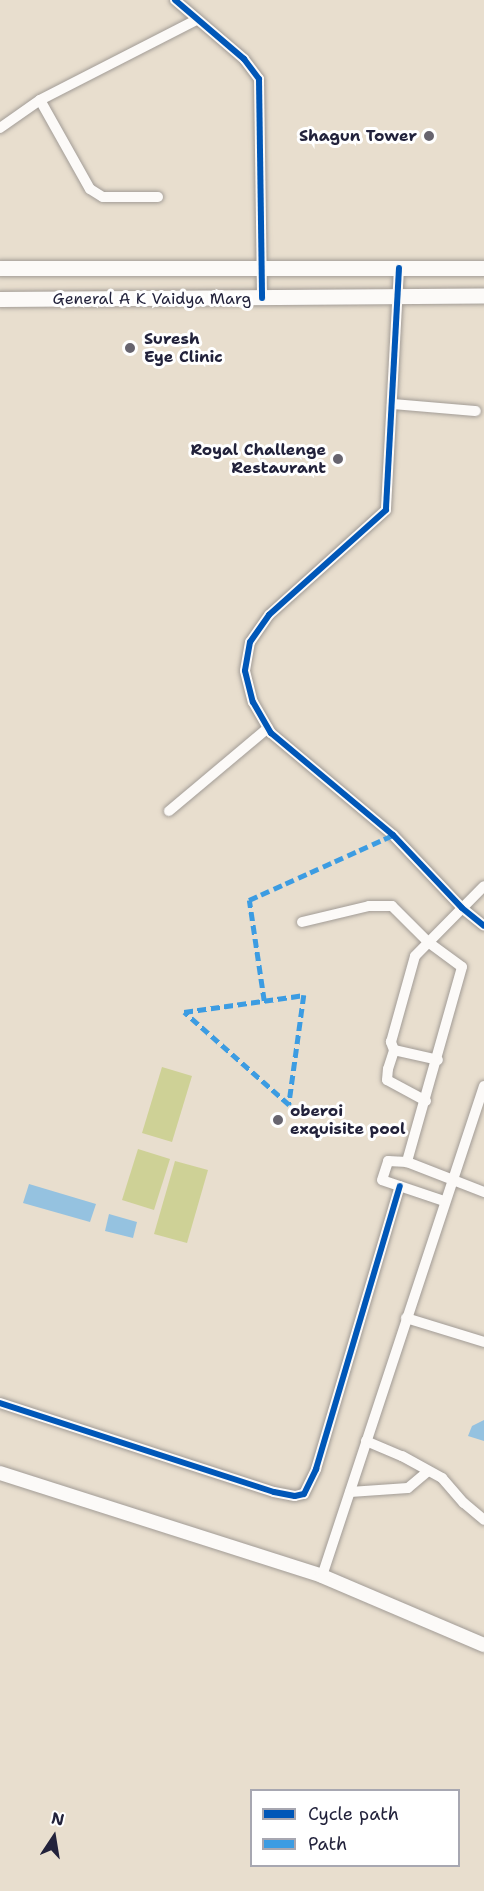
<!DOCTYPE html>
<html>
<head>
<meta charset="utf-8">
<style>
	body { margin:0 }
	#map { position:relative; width:484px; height:1891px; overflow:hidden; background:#e8dece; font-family:"Shantell Sans",sans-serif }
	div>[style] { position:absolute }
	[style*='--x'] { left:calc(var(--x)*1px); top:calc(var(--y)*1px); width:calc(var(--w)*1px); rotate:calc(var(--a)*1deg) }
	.green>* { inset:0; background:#ced196 }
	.water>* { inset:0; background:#95c2e0 }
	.roads { filter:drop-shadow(0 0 2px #a29c96) drop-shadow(0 0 2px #a29c96) }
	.minor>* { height:10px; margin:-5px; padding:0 5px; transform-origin:5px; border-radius:5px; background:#fcfaf8 }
	.tertiary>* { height:14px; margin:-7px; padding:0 7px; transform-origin:7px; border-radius:7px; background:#fcfaf8 }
	.secondary>* { height:15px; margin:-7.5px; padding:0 7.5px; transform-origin:7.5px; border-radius:7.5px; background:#fcfaf8 }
	.quiet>* { height:4.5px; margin-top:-2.25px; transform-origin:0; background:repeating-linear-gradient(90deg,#3c9ce2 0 9px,transparent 0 13.5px) }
	.cycleway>* { height:6px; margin:-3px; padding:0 3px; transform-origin:3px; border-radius:3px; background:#0057b8 }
	.dots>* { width:16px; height:16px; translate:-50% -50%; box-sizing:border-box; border:3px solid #fff; border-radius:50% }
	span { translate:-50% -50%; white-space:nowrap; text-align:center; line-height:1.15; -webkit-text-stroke:6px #fff; paint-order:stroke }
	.poi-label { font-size:16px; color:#22223b; font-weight:700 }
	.right { translate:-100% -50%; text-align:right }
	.left { translate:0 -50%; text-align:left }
	.street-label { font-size:16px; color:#22223b }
	.legend { position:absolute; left:250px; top:1789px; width:210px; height:78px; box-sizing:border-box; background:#fff; border:2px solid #a7a7b1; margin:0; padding:8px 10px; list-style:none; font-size:18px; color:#22223b }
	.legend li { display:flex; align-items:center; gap:12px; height:30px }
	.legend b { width:30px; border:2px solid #a7a7b1 }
	.north { position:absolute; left:24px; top:1807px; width:60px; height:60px; -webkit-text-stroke:4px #fff; paint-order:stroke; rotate:12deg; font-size:16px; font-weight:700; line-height:24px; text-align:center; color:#22223b }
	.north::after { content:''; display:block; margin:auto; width:21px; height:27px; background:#22223b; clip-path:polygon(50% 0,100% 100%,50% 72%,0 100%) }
</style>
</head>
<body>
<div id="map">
	<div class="green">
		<i style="clip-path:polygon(162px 1067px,192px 1076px,172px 1142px,142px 1133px)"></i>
		<i style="clip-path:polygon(138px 1149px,170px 1159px,154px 1210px,122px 1200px)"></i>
		<i style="clip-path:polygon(175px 1161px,208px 1170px,187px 1243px,154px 1234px)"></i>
	</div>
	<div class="water">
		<i style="clip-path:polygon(29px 1184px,96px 1204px,90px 1222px,23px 1203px)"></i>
		<i style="clip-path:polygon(109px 1214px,137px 1222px,133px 1238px,105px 1231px)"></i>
		<i style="clip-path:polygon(484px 1420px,484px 1441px,468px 1436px,472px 1426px)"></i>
	</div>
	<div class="roads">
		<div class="minor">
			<i style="--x:175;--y:0;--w:91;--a:40.5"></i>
			<i style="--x:244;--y:59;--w:25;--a:53"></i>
			<i style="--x:259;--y:79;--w:219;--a:89.2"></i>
			<i style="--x:40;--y:100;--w:102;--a:60.7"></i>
			<i style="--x:90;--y:189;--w:15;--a:32"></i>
			<i style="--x:103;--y:197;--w:55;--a:0"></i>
			<i style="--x:0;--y:128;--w:49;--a:-35"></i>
			<i style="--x:40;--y:100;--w:175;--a:-27.1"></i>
			<i style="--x:399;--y:268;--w:242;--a:93.1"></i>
			<i style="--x:386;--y:510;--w:157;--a:138.1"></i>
			<i style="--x:269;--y:615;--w:33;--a:125"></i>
			<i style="--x:250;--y:642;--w:29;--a:100"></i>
			<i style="--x:245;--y:671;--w:32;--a:76"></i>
			<i style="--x:253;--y:702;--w:36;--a:60"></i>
			<i style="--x:271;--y:733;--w:159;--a:39.9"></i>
			<i style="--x:393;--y:835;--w:100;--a:46.6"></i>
			<i style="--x:462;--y:908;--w:28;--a:39"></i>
			<i style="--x:392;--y:404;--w:84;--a:4.8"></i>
			<i style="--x:169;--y:811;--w:129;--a:-40"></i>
			<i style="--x:302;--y:922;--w:69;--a:-13.4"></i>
			<i style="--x:369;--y:906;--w:23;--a:0"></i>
			<i style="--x:392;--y:906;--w:51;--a:45"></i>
			<i style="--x:428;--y:942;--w:42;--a:36.3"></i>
			<i style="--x:462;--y:967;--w:203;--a:105.8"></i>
			<i style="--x:394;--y:1050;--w:45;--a:12.8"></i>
			<i style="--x:426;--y:1101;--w:44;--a:-151.7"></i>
			<i style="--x:387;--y:1080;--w:11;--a:-85"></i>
			<i style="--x:388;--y:1069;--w:20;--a:-72"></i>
			<i style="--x:394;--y:1050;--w:9;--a:-111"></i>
			<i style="--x:391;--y:1042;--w:89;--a:-74.4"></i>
			<i style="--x:415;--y:956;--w:98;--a:-45.4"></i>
			<i style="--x:444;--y:1201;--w:65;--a:-161.3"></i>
			<i style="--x:382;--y:1180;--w:20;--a:-72"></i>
			<i style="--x:388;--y:1161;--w:19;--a:3"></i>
			<i style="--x:407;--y:1162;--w:83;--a:21.3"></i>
			<i style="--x:406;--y:1318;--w:82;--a:17.1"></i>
			<i style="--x:0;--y:1403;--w:288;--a:18"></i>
			<i style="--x:274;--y:1492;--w:21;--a:11"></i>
			<i style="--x:295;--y:1496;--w:9;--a:-13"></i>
			<i style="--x:304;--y:1494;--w:28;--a:-64"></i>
			<i style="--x:316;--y:1469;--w:295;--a:-73.5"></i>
			<i style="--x:366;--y:1441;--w:39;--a:23"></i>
			<i style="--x:402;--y:1456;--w:46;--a:28.8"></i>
			<i style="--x:442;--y:1478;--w:33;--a:49"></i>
			<i style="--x:464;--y:1503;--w:26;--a:40"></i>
			<i style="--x:350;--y:1492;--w:58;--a:-3.9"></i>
			<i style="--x:408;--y:1488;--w:26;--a:-40"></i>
			<i style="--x:322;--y:1576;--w:516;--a:-71.71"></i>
		</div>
		<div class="tertiary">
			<i style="--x:0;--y:1473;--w:338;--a:17.7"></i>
			<i style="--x:322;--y:1576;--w:176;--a:23.1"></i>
		</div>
		<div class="secondary">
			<i style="--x:0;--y:268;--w:484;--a:0"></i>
			<i style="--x:0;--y:299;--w:484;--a:-0.4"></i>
		</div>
	</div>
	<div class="quiet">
		<i style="--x:304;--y:995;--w:111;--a:97.8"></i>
		<i style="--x:289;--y:1105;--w:140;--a:-138.5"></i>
		<i style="--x:184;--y:1012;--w:108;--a:-8"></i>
		<i style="--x:291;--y:997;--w:13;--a:-9"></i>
		<i style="--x:264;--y:1001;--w:102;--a:-98.4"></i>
		<i style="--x:249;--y:900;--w:158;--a:-24.3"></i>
	</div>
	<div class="cycleway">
		<i style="--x:175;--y:0;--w:91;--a:40.5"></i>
		<i style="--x:244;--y:59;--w:25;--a:53"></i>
		<i style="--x:259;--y:79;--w:219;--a:89.2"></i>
		<i style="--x:399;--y:268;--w:242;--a:93.1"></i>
		<i style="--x:386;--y:510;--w:157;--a:138.1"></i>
		<i style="--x:269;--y:615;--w:33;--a:125"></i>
		<i style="--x:250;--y:642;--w:29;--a:100"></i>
		<i style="--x:245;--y:671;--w:32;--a:76"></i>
		<i style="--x:253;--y:702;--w:36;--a:60"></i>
		<i style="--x:271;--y:733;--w:159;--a:39.9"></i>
		<i style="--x:393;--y:835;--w:100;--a:46.6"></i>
		<i style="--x:462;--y:908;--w:28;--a:39"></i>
		<i style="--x:0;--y:1403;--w:288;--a:18"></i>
		<i style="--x:274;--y:1492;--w:21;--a:11"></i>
		<i style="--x:295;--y:1496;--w:9;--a:-13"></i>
		<i style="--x:304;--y:1494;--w:28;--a:-64"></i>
		<i style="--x:316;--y:1469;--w:295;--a:-73.5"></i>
	</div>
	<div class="dots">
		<i style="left:429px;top:136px;background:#67646e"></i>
		<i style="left:130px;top:348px;background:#67646e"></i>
		<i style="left:338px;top:459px;background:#67646e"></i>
		<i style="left:278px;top:1120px;background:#67646e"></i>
	</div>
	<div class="poi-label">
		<span class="right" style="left:417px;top:136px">Shagun Tower</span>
		<span class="left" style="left:144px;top:348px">Suresh<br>Eye Clinic</span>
		<span class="right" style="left:326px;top:459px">Royal Challenge<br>Restaurant</span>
		<span class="left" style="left:290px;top:1120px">oberoi<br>exquisite pool</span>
	</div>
	<div class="street-label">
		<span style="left:152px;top:299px">General A K Vaidya Marg</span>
	</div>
	<ul class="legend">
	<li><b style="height:8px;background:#0057b8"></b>Cycle path</li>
	<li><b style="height:8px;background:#3c9ce2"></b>Path</li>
	</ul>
	<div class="north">N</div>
</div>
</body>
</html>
